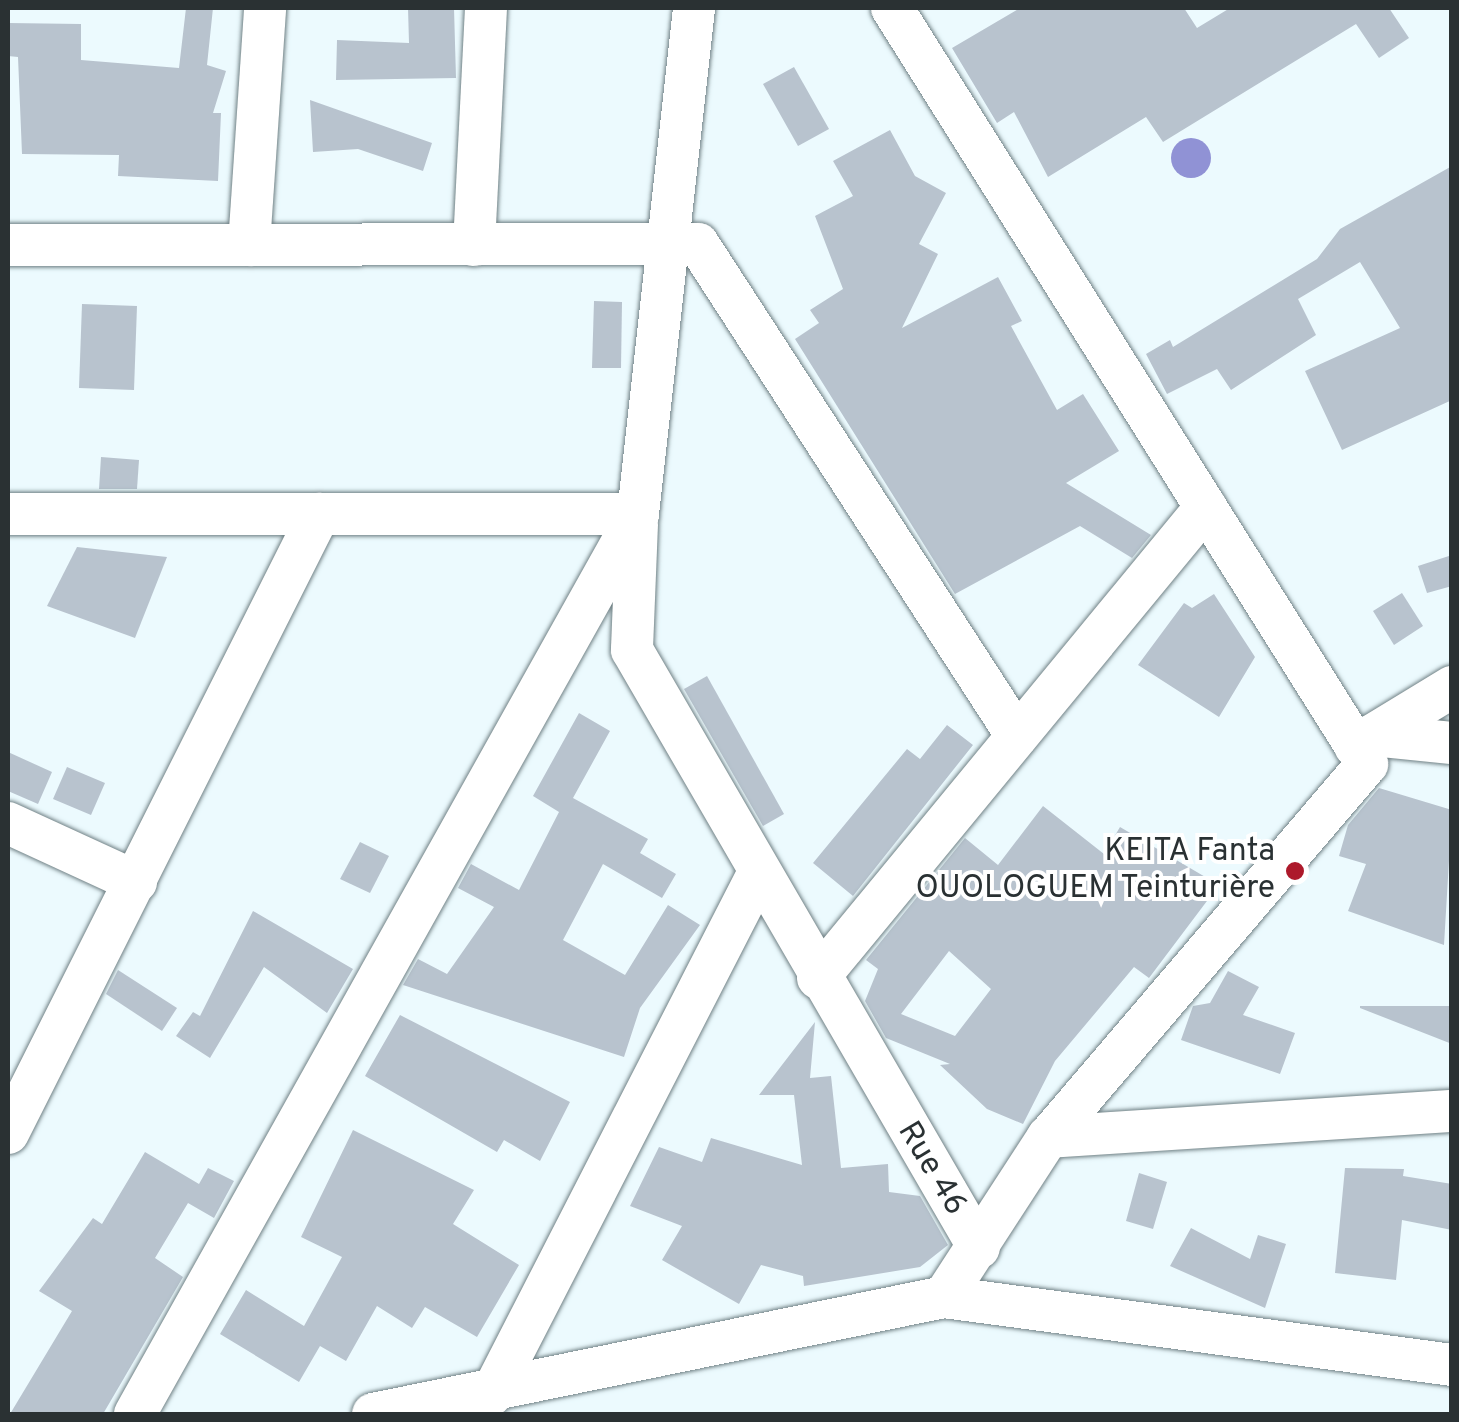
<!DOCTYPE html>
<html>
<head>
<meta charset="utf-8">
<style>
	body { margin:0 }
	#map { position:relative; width:1459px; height:1422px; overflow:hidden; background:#ecfafe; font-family:Overpass,sans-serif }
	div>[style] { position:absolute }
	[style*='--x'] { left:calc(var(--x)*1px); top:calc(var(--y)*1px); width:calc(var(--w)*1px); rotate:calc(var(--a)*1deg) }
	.water>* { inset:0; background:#9092d5 }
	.round { border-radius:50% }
	.building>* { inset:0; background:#b8c3ce }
	.roads { filter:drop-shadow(0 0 2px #708185) drop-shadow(0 0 2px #708185) }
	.street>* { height:42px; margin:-21px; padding:0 21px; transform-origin:21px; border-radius:21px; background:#fff }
	.dots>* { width:28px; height:28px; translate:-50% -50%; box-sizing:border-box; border:5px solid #fff; border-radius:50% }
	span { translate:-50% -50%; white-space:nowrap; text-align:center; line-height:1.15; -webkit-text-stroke:8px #fff; paint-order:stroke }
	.poi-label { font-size:32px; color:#2a3133 }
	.right { translate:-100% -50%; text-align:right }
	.street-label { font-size:32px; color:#2a3133 }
	.frame { position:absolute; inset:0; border:10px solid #2a3133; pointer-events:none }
</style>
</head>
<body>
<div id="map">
	<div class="water">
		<i class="round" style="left:1171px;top:138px;width:40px;height:40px"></i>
	</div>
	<div class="building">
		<i style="clip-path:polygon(186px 8px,213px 8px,207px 65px,226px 71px,213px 113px,221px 113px,218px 181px,118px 176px,119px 155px,22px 154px,18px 57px,8px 56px,8px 23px,81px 24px,81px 60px,179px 68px)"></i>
		<i style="clip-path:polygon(408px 8px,454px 8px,456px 78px,336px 80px,337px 40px,409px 43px)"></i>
		<i style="clip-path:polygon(1020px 8px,1184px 8px,1197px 28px,1230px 8px,1389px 8px,1409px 38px,1379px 58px,1356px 24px,1163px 142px,1146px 117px,1048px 177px,1014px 112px,997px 123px,952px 48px)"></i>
		<i style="clip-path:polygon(794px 67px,829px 129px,798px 146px,763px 84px)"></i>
		<i style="clip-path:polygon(310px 100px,432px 143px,423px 171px,358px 149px,313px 152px)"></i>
		<i style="clip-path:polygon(890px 130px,915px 176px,946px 193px,919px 244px,938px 254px,902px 328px,998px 277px,1022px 321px,1011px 326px,1057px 410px,1083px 394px,1119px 451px,1066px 483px,1151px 535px,1132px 558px,1080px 526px,955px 594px,795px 339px,819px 323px,810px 310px,843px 289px,815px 216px,853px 196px,833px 161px)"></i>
		<i style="clip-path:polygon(1452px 166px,1452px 400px,1342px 450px,1305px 371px,1400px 328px,1360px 262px,1298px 299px,1316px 335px,1231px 390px,1217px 369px,1167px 394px,1146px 354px,1170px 340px,1173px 347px,1317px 259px,1340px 229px)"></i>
		<i style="clip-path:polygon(594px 301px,622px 302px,621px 368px,592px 368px)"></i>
		<i style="clip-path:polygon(82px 304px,137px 306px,134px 390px,79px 388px)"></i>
		<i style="clip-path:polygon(101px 457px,139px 460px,137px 489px,99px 489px)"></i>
		<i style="clip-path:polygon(77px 547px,167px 557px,135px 638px,47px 606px)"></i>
		<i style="clip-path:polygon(1452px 555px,1452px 586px,1427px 593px,1418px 566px)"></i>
		<i style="clip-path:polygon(1402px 593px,1423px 626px,1394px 645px,1373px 611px)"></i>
		<i style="clip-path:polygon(1214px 594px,1255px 657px,1219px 717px,1138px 665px,1184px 603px,1192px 608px)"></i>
		<i style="clip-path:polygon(707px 676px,784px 814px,763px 826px,684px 689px)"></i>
		<i style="clip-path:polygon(579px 713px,610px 731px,573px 798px,648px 839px,640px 853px,676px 874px,662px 898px,603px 864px,563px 940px,625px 975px,668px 905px,700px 925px,640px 1008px,624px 1057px,403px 985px,418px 959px,447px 974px,494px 907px,458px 888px,471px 864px,519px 890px,559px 812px,533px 796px)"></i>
		<i style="clip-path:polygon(947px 725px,973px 745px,853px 896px,813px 863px,907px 749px,920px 759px)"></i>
		<i style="clip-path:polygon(8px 752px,52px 772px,38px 804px,8px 791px)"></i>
		<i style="clip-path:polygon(67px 767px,105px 783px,91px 815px,53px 799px)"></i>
		<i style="clip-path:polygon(1379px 788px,1452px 810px,1444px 945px,1348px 911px,1366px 864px,1339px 856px,1348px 825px)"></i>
		<i style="clip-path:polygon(evenodd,1043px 806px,1104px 854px,1120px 827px,1219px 885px,1149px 978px,1134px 967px,1055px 1061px,1023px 1124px,987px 1109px,940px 1065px,950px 1064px,886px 1038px,865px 1001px,878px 969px,866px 960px,965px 838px,998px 865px,1043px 806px,949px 951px,991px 989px,955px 1036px,901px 1014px,949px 951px)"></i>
		<i style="clip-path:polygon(360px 842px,389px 856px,370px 893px,340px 879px)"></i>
		<i style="clip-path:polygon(253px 911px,353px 969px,327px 1013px,264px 967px,210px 1058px,176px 1036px,193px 1012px,200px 1016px)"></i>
		<i style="clip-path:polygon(118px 970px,177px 1008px,162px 1031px,106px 994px)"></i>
		<i style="clip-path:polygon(1228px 971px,1259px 987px,1243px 1015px,1295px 1033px,1280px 1074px,1181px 1040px,1193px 1006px,1210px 1003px)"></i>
		<i style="clip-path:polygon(1360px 1006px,1452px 1006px,1452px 1044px,1360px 1008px)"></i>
		<i style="clip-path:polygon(400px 1015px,570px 1102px,540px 1161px,504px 1140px,497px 1152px,365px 1076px)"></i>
		<i style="clip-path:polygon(815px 1022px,810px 1078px,831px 1076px,841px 1168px,888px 1164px,889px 1192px,920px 1196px,948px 1245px,920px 1267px,804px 1286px,803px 1276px,761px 1265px,739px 1304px,662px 1260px,682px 1226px,630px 1206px,659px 1147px,702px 1162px,711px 1138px,802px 1165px,794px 1095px,759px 1095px)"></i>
		<i style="clip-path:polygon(353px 1130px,474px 1190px,453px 1224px,519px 1265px,477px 1337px,425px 1307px,412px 1328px,377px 1306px,346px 1361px,320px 1346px,299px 1382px,220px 1334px,246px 1290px,304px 1326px,342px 1257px,301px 1237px)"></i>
		<i style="clip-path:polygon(145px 1152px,199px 1184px,208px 1168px,234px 1181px,214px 1218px,188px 1203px,155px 1258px,183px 1277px,103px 1414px,10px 1414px,72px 1311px,39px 1291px,93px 1218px,102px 1224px)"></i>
		<i style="clip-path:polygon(1345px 1168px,1404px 1169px,1403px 1176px,1452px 1184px,1452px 1230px,1402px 1220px,1396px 1280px,1335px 1273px)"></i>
		<i style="clip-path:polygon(1139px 1173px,1167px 1182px,1153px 1229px,1126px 1221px)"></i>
		<i style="clip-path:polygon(1191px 1228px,1250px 1259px,1258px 1235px,1286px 1244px,1265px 1308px,1170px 1266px)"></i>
	</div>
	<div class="roads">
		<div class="street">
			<i style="--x:892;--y:8;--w:893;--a:57.86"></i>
			<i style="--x:1367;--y:764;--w:491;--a:130.5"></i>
			<i style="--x:1048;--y:1137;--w:191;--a:123"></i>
			<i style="--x:8;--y:245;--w:690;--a:-0.08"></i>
			<i style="--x:698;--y:244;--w:586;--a:57.04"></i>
			<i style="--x:249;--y:245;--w:238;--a:-86.1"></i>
			<i style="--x:474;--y:245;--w:237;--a:-87.1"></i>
			<i style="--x:8;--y:514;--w:630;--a:0"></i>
			<i style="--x:637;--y:524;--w:126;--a:92.3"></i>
			<i style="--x:632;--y:650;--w:691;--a:59.87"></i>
			<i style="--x:1373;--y:735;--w:79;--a:5.8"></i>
			<i style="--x:1355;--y:746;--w:114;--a:-31.3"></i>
			<i style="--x:8;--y:823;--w:141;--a:24.7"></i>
			<i style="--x:818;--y:978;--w:610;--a:-50.52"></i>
			<i style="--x:8;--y:1133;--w:693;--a:-63.32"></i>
			<i style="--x:1048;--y:1137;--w:405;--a:-3.7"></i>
			<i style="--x:491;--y:1395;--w:583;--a:-62.86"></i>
			<i style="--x:135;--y:1414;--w:1031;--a:-60.8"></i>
			<i style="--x:638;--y:514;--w:509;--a:-83.68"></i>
			<i style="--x:373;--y:1414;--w:583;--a:-11.58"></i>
			<i style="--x:944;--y:1297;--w:513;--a:7.62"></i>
		</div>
	</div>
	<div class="dots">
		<i style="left:1295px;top:871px;background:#ad192b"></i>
	</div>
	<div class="poi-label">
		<span class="right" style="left:1275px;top:871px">KEITA Fanta<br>OUOLOGUEM Teinturière</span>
	</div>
	<div class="street-label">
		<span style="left:931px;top:1169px;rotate:59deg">Rue 46</span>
	</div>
	<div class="frame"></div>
</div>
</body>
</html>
